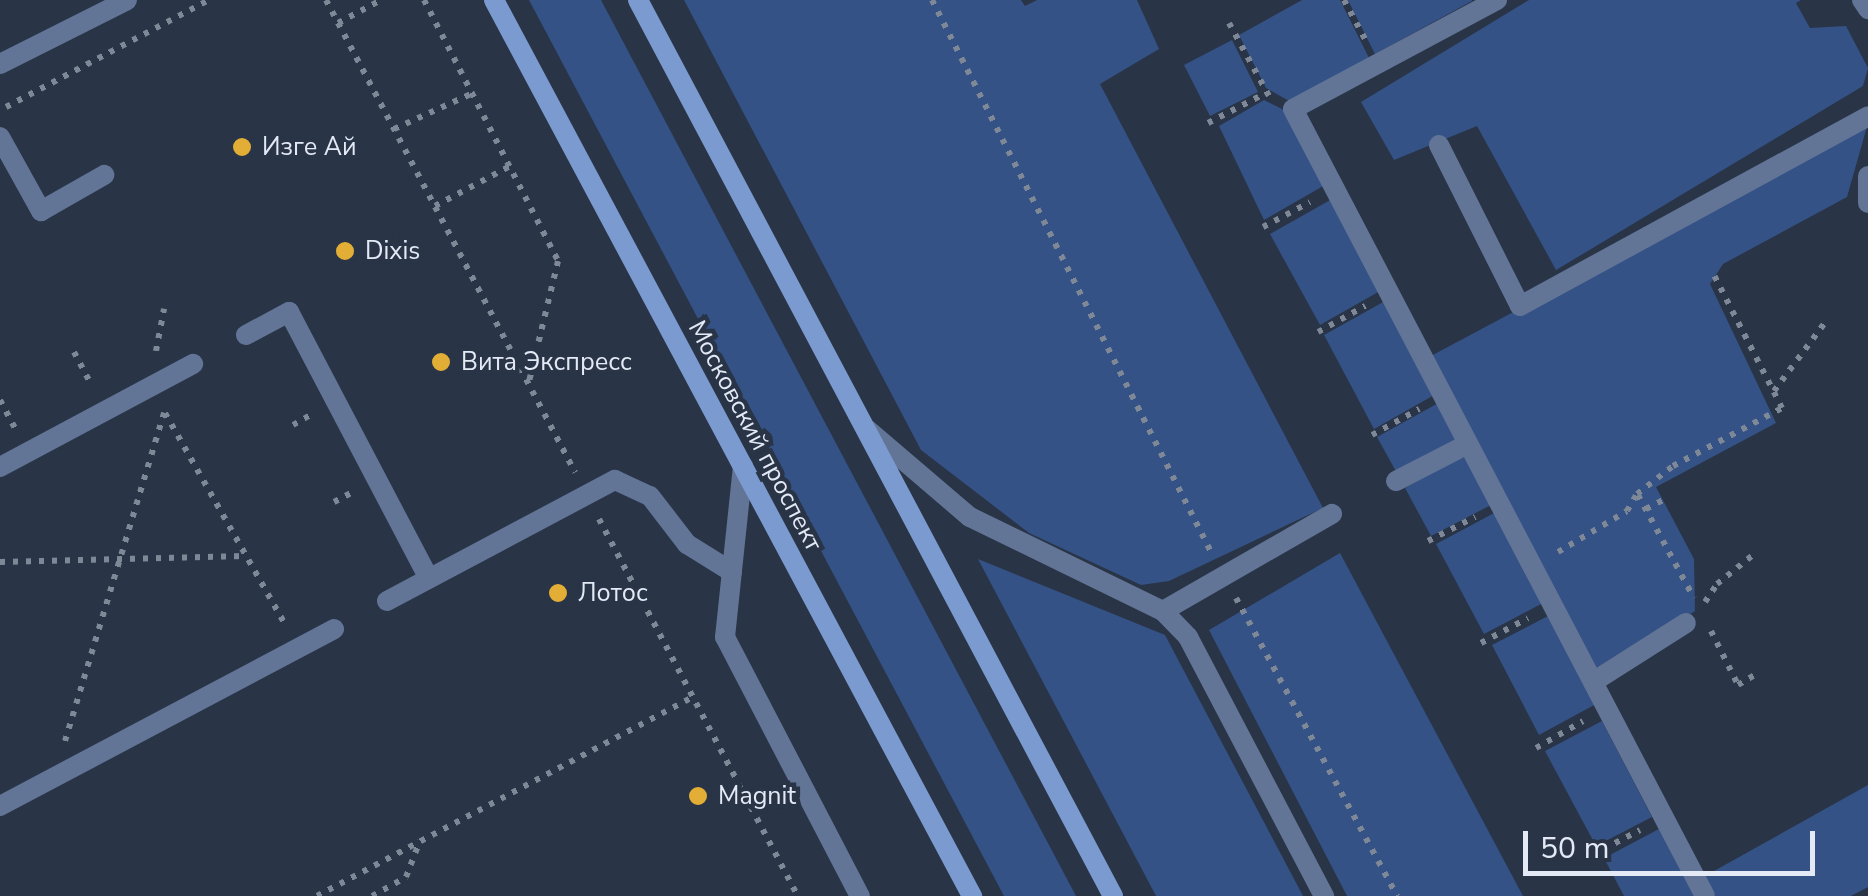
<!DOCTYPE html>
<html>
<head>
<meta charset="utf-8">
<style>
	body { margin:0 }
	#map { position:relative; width:1868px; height:896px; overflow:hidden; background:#293446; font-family:"Nunito Sans",sans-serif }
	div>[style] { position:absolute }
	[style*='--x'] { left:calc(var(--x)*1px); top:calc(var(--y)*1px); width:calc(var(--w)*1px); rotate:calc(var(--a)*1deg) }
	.green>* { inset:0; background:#345286 }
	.path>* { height:6px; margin-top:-3px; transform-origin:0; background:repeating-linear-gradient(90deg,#7f8897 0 5px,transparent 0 13px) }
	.lane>* { height:20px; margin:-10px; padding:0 10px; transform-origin:10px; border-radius:10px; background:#627597 }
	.street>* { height:20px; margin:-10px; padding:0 10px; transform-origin:10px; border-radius:10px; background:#627597 }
	.secondary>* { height:20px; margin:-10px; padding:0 10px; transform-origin:10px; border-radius:10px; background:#7b9acf }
	.dots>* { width:28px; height:28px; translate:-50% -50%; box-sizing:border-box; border:5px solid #293446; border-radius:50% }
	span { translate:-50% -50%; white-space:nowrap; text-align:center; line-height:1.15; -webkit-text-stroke:9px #293446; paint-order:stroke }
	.poi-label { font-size:25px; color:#e3eaf6 }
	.left { translate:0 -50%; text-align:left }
	.street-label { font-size:25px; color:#e3eaf6 }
	.scale { position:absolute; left:1523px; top:831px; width:292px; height:45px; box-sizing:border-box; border:5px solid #e3eaf6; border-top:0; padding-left:12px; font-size:30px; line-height:35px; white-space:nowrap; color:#e3eaf6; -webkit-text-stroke:8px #293446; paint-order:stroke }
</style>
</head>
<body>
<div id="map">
	<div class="green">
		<i style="clip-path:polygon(529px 0,601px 0,1076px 896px,1004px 896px)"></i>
		<i style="clip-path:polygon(684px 0,1021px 0,1025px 6px,1037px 0,1137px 0,1159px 49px,1100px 84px,1323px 508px,1169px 581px,1141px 585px,1029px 533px,921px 450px)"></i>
		<i style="clip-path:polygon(1302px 0,1340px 0,1369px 58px,1291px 102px,1266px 88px,1239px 35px)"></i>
		<i style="clip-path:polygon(1348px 0,1472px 0,1472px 1px,1375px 54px)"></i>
		<i style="clip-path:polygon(1529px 0,1801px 0,1796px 3px,1810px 28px,1846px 26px,1868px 68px,1863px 86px,1556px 270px,1477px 126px,1394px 160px,1361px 102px)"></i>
		<i style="clip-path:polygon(1232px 40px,1258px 92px,1210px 116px,1184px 65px)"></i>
		<i style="clip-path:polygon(1264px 100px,1288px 112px,1325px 185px,1264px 220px,1219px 126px)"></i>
		<i style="clip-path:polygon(1868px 123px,1847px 197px,1723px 264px,1710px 284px,1776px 423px,1656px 487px,1694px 559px,1695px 611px,1596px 672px,1429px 357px)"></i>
		<i style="clip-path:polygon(1332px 199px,1380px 291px,1320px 325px,1270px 234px)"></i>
		<i style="clip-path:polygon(1385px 301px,1436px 394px,1374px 429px,1324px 335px)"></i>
		<i style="clip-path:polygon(1442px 401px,1461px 437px,1398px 475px,1377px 437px)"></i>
		<i style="clip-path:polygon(1459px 457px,1467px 458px,1493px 504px,1431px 536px,1405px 488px)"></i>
		<i style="clip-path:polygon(1496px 512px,1543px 603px,1484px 634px,1436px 544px)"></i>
		<i style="clip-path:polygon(1340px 553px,1523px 896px,1347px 896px,1209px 630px)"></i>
		<i style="clip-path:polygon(978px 559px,1165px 635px,1303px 896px,1156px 896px)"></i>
		<i style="clip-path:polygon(1548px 616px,1596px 704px,1539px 735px,1492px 645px)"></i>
		<i style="clip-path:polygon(1602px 721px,1652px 817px,1596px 846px,1545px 751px)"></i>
		<i style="clip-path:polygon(1868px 785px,1868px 887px,1851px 896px,1715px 896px,1705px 876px)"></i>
		<i style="clip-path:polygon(1659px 829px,1694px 896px,1624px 896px,1604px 858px)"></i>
	</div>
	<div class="path">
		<i style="--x:326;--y:0;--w:534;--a:62.19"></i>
		<i style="--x:424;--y:0;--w:293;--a:62.8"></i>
		<i style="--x:558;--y:261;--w:124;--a:103.5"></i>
		<i style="--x:932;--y:0;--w:619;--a:63.19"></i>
		<i style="--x:1344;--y:0;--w:44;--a:61.7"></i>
		<i style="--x:338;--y:23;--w:49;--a:-28.1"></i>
		<i style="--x:1229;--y:23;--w:83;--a:61.3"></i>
		<i style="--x:6;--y:107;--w:229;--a:-27.8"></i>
		<i style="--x:1208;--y:123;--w:63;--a:-27.4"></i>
		<i style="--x:394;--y:129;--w:87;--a:-24.5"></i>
		<i style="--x:435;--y:206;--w:87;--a:-28"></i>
		<i style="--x:1263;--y:227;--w:53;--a:-28"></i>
		<i style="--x:1318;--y:332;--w:54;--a:-29"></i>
		<i style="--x:156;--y:351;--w:43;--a:-79.2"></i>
		<i style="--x:74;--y:352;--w:38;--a:62"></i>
		<i style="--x:1774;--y:391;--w:89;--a:-53.3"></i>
		<i style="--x:0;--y:400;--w:34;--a:62"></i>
		<i style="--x:165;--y:413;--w:243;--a:60.4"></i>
		<i style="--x:293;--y:425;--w:24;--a:-30"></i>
		<i style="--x:1372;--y:435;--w:54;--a:-29"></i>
		<i style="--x:1638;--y:495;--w:117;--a:61.5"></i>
		<i style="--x:334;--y:502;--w:24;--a:-28"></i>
		<i style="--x:1646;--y:509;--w:19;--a:-28"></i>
		<i style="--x:599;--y:519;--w:426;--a:62.2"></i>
		<i style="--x:1428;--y:541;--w:53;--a:-27.1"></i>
		<i style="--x:1558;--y:552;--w:80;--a:-30.7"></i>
		<i style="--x:1627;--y:511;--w:20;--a:-60"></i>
		<i style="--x:1637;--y:494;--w:46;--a:-37.9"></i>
		<i style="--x:1673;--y:466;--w:123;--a:-28"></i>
		<i style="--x:1782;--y:408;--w:149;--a:-117.1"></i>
		<i style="--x:0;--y:562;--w:245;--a:-1.4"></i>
		<i style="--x:1236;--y:598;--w:339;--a:61.6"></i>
		<i style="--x:1705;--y:602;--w:22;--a:-56"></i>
		<i style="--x:1717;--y:584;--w:46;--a:-38.9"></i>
		<i style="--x:1711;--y:631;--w:60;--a:63.4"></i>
		<i style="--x:1738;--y:685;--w:23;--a:-31"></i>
		<i style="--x:1481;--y:643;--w:53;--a:-28"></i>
		<i style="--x:65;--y:741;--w:343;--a:-73.2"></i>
		<i style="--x:1536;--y:748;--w:54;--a:-29.9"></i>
		<i style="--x:1592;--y:855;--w:54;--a:-27.5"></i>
		<i style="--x:317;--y:896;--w:425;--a:-27.9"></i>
		<i style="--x:372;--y:896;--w:39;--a:-29"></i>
		<i style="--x:406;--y:877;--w:39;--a:-69"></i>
	</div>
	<div class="lane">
		<i style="--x:1497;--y:0;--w:231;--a:151.9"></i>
		<i style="--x:1293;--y:109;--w:888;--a:62.37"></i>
		<i style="--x:1862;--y:0;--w:11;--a:56"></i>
		<i style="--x:0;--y:64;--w:142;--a:-26.7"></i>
		<i style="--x:0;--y:137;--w:85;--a:61"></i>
		<i style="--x:41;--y:211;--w:73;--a:-29.7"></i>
		<i style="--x:1439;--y:145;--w:180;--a:63.3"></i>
		<i style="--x:1520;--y:306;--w:396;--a:-28.6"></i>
		<i style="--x:1868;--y:176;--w:27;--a:90"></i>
		<i style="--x:246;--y:335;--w:49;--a:-28.1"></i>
		<i style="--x:289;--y:312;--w:301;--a:62.3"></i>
		<i style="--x:0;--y:467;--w:219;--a:-28.1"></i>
		<i style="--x:1396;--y:481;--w:81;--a:-27.2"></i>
		<i style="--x:387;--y:601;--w:258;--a:-28"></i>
		<i style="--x:615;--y:480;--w:38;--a:25"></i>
		<i style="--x:650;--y:496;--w:61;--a:52.4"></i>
		<i style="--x:687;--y:544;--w:53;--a:31.9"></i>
		<i style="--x:1163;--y:611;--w:195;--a:-29.9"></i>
		<i style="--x:1593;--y:682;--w:110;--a:-32.4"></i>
		<i style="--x:0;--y:806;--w:378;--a:-27.9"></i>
	</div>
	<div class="street">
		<i style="--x:868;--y:430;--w:134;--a:40.5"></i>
		<i style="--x:970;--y:517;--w:215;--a:26"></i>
		<i style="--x:1163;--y:611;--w:36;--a:46"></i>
		<i style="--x:1188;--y:637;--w:293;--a:62.3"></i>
		<i style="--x:743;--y:466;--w:172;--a:96"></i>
		<i style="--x:725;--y:637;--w:292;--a:62.5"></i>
	</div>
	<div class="secondary">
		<i style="--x:494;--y:0;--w:1016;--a:61.92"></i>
		<i style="--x:638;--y:0;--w:1014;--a:62.07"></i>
	</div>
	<div class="dots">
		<i style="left:242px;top:147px;background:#e3ae35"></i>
		<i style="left:345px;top:251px;background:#e3ae35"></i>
		<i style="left:441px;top:362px;background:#e3ae35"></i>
		<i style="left:558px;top:593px;background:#e3ae35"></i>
		<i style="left:698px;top:796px;background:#e3ae35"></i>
	</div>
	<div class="poi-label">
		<span class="left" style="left:262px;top:147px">Изге Ай</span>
		<span class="left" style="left:365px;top:251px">Dixis</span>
		<span class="left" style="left:461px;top:362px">Вита Экспресс</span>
		<span class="left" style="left:578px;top:593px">Лотос</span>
		<span class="left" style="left:718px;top:796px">Magnit</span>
	</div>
	<div class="street-label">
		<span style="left:755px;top:436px;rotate:62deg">Московский проспект</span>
	</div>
	<div class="scale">50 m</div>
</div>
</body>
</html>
